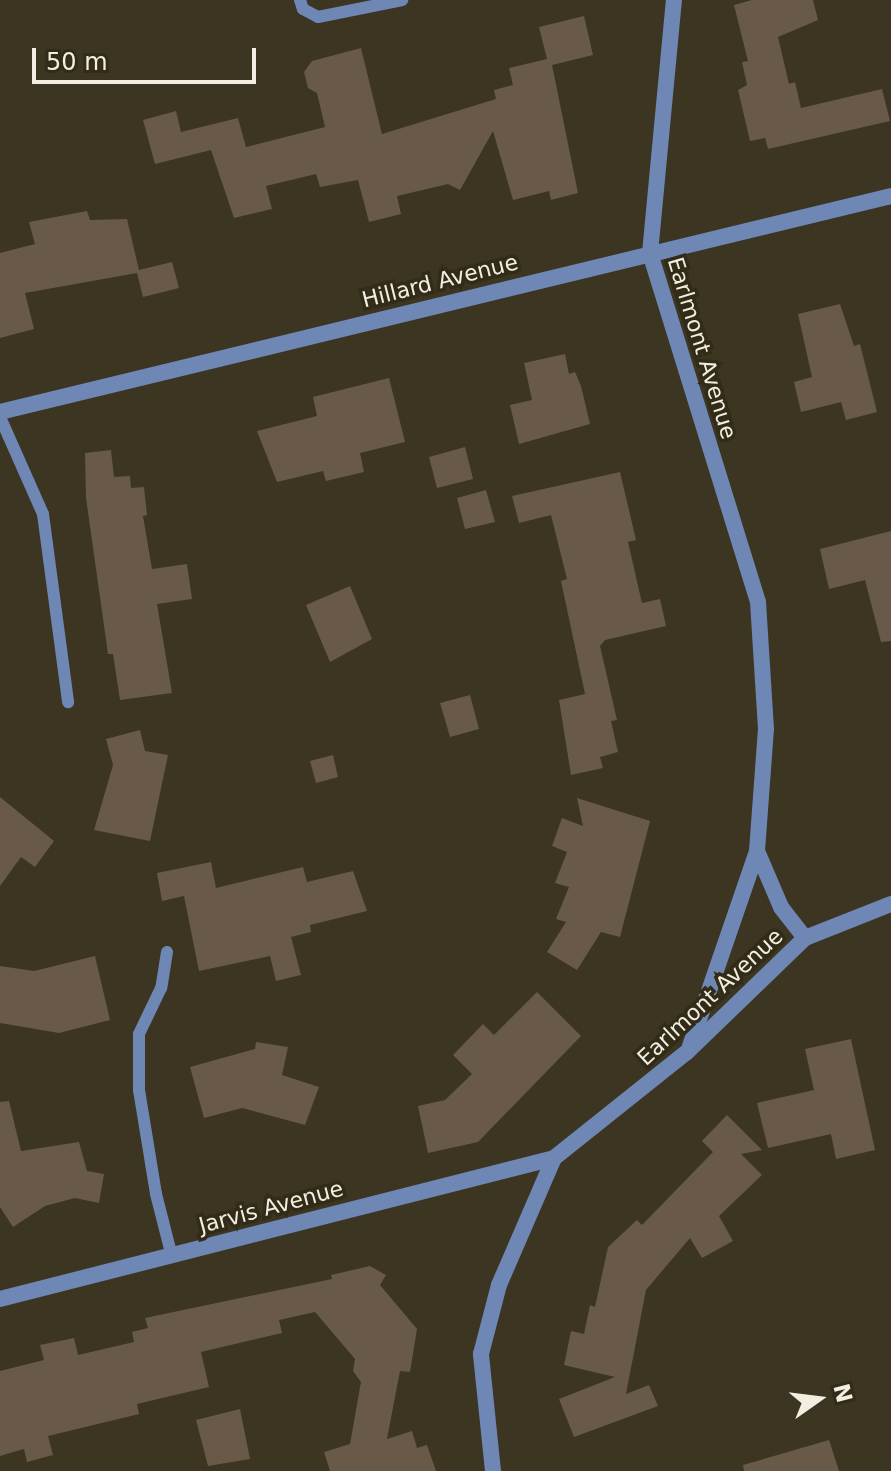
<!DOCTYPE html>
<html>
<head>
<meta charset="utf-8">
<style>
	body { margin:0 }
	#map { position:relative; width:891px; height:1471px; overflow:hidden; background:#3c3521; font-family:"DejaVu Sans",sans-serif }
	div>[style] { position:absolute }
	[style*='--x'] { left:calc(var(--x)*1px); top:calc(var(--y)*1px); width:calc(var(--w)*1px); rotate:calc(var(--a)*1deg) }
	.building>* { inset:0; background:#695948 }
	.service>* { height:12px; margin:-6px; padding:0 6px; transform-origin:6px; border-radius:6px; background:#6e87b5 }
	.minor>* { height:16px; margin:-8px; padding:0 8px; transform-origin:8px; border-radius:8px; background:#6e87b5 }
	span { translate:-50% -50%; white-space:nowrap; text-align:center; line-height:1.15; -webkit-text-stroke:7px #322b18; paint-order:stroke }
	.street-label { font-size:22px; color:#f2eee2 }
	.north { position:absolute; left:779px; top:1359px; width:80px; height:80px; -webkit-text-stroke:6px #322b18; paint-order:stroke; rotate:76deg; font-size:22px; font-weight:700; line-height:32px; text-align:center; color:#f2eee2 }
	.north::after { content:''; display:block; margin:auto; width:28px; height:36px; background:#f2eee2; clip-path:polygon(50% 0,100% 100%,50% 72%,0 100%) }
	.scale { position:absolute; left:32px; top:48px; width:224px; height:36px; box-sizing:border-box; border:4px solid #f2eee2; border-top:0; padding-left:10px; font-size:24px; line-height:28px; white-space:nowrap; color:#f2eee2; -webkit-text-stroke:6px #322b18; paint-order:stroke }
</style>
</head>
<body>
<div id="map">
	<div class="building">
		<i style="clip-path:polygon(752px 0,813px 0,818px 20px,778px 37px,789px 84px,795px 82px,801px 108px,882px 89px,890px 121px,768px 149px,765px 138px,750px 141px,738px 90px,747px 85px,742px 62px,748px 61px,734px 5px)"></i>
		<i style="clip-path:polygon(584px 16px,593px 55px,552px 65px,578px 193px,551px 200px,549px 191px,513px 200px,493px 131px,460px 190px,448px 184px,397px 196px,401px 214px,369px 222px,358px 180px,320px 187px,316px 174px,266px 186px,272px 209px,234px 218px,211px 150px,155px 164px,143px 120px,176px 111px,181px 132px,238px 118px,246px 147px,325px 127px,317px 93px,308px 88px,304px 72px,312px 61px,361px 48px,382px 134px,496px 99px,494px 90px,513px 85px,509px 68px,547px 59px,539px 27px)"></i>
		<i style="clip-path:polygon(87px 211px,90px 220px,127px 219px,139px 270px,172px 262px,179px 288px,143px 297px,137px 273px,25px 293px,34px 329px,0 338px,0 253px,35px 244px,29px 222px)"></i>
		<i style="clip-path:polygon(840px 304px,854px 346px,860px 344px,877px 412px,846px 420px,841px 402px,801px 412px,794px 382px,812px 377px,798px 314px)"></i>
		<i style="clip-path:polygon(565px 354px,569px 374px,575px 372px,581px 386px,590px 424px,519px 444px,510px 405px,532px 400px,524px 363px)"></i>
		<i style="clip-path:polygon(389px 378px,405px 442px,360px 453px,364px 472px,326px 481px,323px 471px,277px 482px,257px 431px,317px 416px,313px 397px)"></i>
		<i style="clip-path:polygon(465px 447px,473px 479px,437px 488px,429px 457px)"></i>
		<i style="clip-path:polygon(111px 450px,114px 477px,130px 476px,131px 488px,144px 487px,147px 515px,143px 516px,152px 569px,187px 564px,192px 599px,157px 604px,172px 693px,120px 700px,113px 654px,108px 654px,86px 498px,85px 453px)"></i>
		<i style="clip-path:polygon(620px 472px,636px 540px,628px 542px,642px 603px,660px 599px,666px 626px,605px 640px,600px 646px,617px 720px,611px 721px,618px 752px,600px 757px,603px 768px,571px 775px,559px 700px,585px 694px,561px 581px,567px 579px,551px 515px,519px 523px,512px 496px)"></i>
		<i style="clip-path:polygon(486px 490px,495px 522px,465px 529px,457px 498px)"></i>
		<i style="clip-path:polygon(891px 531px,891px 641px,881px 642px,865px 580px,829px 589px,820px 549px)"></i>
		<i style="clip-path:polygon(350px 586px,372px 639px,330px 662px,306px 605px)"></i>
		<i style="clip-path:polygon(470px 695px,479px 729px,450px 737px,440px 703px)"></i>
		<i style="clip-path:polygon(140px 730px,145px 751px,168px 755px,150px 841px,94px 830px,113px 765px,106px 739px)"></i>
		<i style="clip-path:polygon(333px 755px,338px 777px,316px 783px,310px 761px)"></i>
		<i style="clip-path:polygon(0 797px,54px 841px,35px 867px,21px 857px,0 886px)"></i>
		<i style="clip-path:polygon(577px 798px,650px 821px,620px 937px,601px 932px,577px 970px,547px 952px,566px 922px,556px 919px,569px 887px,555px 883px,567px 852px,552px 846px,562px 818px,583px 826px)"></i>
		<i style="clip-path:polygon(211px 862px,216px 888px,303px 867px,307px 882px,353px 871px,367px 911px,310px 925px,311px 932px,291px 937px,301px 975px,276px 981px,270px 956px,199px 971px,184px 896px,162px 901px,157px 873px)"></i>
		<i style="clip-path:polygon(95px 956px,110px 1020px,59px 1033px,0 1023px,0 966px,34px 971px)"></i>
		<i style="clip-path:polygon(537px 992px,581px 1036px,478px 1142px,428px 1153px,418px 1106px,445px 1100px,472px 1074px,453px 1055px,483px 1024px,494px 1035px)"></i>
		<i style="clip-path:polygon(851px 1039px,875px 1150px,836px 1159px,831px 1134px,768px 1148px,757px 1103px,814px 1090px,805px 1049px)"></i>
		<i style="clip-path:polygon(256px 1042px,288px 1047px,282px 1075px,319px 1087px,305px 1125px,242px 1108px,204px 1118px,190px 1067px,255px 1049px)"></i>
		<i style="clip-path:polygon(9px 1101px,21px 1151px,79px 1142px,87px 1171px,104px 1174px,99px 1203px,75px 1198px,45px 1206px,13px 1227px,0 1207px,0 1102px)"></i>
		<i style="clip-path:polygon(727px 1115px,762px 1150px,741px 1154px,762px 1175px,719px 1216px,733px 1241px,702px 1258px,690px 1238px,646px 1290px,626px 1394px,649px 1385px,658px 1406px,574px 1437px,559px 1399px,615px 1377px,564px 1365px,571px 1331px,584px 1334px,590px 1305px,595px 1307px,608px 1247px,637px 1220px,642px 1225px,713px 1152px,702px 1141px)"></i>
		<i style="clip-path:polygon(370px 1266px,386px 1275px,380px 1285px,417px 1329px,410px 1372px,400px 1371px,387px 1439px,412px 1431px,417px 1448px,427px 1445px,436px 1471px,330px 1471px,324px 1452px,350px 1444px,361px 1382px,353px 1371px,355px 1359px,315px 1312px,279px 1320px,282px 1333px,201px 1352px,209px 1387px,137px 1404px,139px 1414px,48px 1436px,53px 1455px,27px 1462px,24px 1449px,0 1456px,0 1371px,44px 1360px,40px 1345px,74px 1338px,78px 1355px,134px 1342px,132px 1332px,148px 1328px,145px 1318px,332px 1279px,331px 1275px)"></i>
		<i style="clip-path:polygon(240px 1409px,250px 1459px,208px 1466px,196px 1420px)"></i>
		<i style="clip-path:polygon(829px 1440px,839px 1471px,744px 1471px,743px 1465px)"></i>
	</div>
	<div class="service">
		<i style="--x:300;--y:0;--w:9;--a:72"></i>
		<i style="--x:303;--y:9;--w:17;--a:28"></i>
		<i style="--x:318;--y:17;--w:86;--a:-11.4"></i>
		<i style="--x:0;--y:417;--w:106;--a:66.1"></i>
		<i style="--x:43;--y:514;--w:190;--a:82.4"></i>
		<i style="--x:167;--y:952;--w:36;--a:99"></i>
		<i style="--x:161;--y:988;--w:51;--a:115.6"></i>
		<i style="--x:139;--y:1034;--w:56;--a:90"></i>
		<i style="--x:139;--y:1090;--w:105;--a:80.7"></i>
		<i style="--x:156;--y:1194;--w:65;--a:75.7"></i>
	</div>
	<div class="minor">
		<i style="--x:0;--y:412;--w:917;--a:-13.63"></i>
		<i style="--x:805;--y:938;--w:92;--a:-21.6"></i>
		<i style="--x:690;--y:1046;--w:206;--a:-71"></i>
		<i style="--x:0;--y:1299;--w:572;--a:-14.28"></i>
		<i style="--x:493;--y:1471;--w:118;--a:-95.9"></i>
		<i style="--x:481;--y:1354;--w:71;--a:-75.4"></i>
		<i style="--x:499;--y:1285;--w:138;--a:-66.6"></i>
		<i style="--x:554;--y:1158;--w:170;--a:-38.6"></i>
		<i style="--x:687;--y:1052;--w:164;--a:-44"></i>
		<i style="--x:805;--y:938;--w:39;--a:-128"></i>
		<i style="--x:781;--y:907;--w:61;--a:-113.2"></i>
		<i style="--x:757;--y:851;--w:122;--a:-85.8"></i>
		<i style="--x:766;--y:729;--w:127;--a:-93.6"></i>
		<i style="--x:758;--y:602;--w:365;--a:-107.2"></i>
		<i style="--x:650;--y:253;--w:254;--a:-84.6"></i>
	</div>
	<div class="street-label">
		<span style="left:440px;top:281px;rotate:-14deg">Hillard Avenue</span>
		<span style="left:702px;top:348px;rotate:73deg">Earlmont Avenue</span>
		<span style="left:710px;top:997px;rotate:-43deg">Earlmont Avenue</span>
		<span style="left:271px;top:1207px;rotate:-15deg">Jarvis Avenue</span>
	</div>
	<div class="north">N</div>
	<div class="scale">50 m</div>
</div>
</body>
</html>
